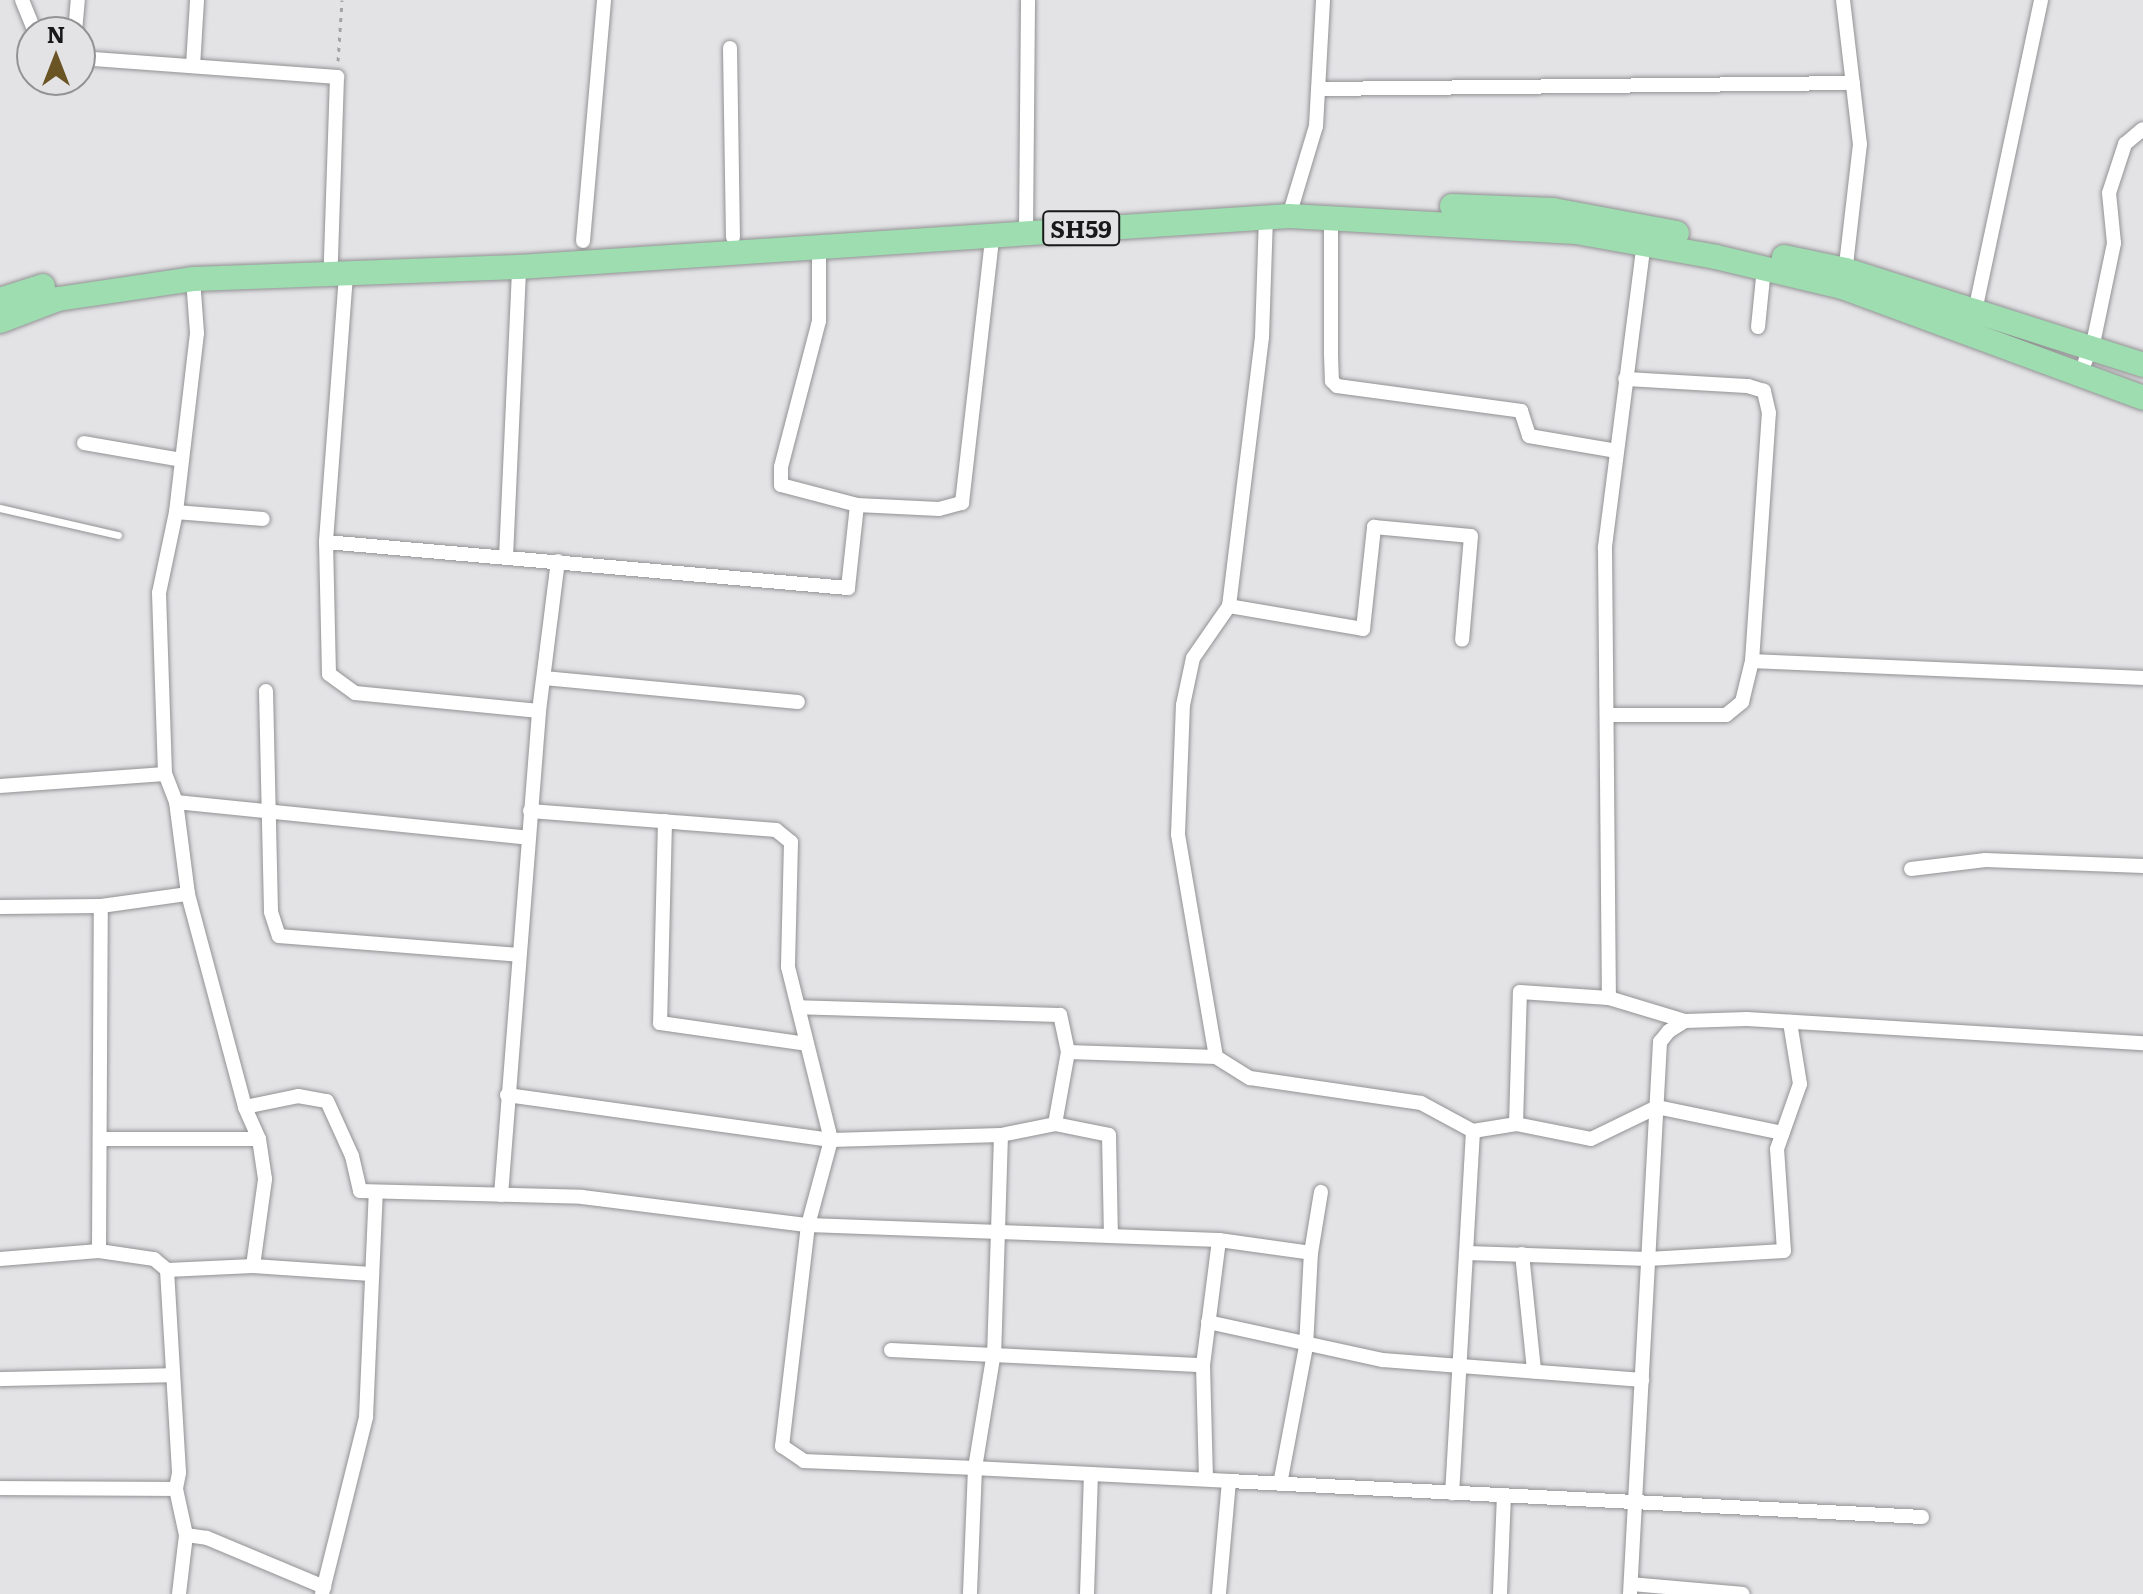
<!DOCTYPE html>
<html>
<head>
<meta charset="utf-8">
<style>
	body { margin:0 }
	#map { position:relative; width:2143px; height:1594px; overflow:hidden; background:#e3e3e6; font-family:Literata,serif }
	div>[style] { position:absolute }
	[style*='--x'] { left:calc(var(--x)*1px); top:calc(var(--y)*1px); width:calc(var(--w)*1px); rotate:calc(var(--a)*1deg) }
	.path>* { height:3px; margin-top:-1.5px; transform-origin:0; background:repeating-linear-gradient(90deg,#a3a3a6 0 4px,transparent 0 10px) }
	.roads { filter:drop-shadow(0 0 2px #929294) drop-shadow(0 0 2px #929294) }
	.lane>* { height:7px; margin:-3.5px; padding:0 3.5px; transform-origin:3.5px; border-radius:3.5px; background:#fff }
	.street>* { height:14px; margin:-7px; padding:0 7px; transform-origin:7px; border-radius:7px; background:#fff }
	.primary>* { height:24px; margin:-12px; padding:0 12px; transform-origin:12px; border-radius:12px; background:#9dddb0 }
	span { translate:-50% -50%; white-space:nowrap; text-align:center; line-height:1.15; -webkit-text-stroke:6px #e3e3e6; paint-order:stroke }
	.shield-label span { padding:2px 6px; background:#e3e3e6; border:2px solid; border-radius:6px; -webkit-text-stroke-width:0 }
	.shield-label { font-size:24px; color:#19191a; font-weight:700 }
	.north { position:absolute; left:16px; top:16px; width:80px; height:80px; box-sizing:border-box; background:#e3e3e6; border:2px solid #929294; border-radius:50%; rotate:0deg; font-size:22px; font-weight:700; line-height:32px; text-align:center; color:#19191a }
	.north::after { content:''; display:block; margin:auto; width:28px; height:36px; background:#6a5424; clip-path:polygon(50% 0,100% 100%,50% 72%,0 100%) }
</style>
</head>
<body>
<div id="map">
	<div class="path">
		<i style="--x:338;--y:61;--w:61;--a:-86.2"></i>
	</div>
	<div class="roads">
		<div class="lane">
			<i style="--x:0;--y:508;--w:121;--a:12.9"></i>
		</div>
		<div class="street">
			<i style="--x:22;--y:0;--w:35;--a:68"></i>
			<i style="--x:1843;--y:0;--w:145;--a:83.3"></i>
			<i style="--x:1860;--y:144;--w:131;--a:96.6"></i>
			<i style="--x:75;--y:32;--w:32;--a:-85"></i>
			<i style="--x:730;--y:48;--w:189;--a:89.1"></i>
			<i style="--x:80;--y:58;--w:258;--a:4.2"></i>
			<i style="--x:337;--y:77;--w:184;--a:91.9"></i>
			<i style="--x:193;--y:66;--w:66;--a:-86.5"></i>
			<i style="--x:1318;--y:89;--w:535;--a:-0.64"></i>
			<i style="--x:1289;--y:216;--w:94;--a:-73.3"></i>
			<i style="--x:1316;--y:126;--w:126;--a:-86.8"></i>
			<i style="--x:1331;--y:218;--w:137;--a:90"></i>
			<i style="--x:1331;--y:355;--w:26;--a:88"></i>
			<i style="--x:1332;--y:381;--w:7;--a:45"></i>
			<i style="--x:1337;--y:386;--w:186;--a:7.7"></i>
			<i style="--x:1521;--y:411;--w:26;--a:72"></i>
			<i style="--x:1529;--y:436;--w:89;--a:9.7"></i>
			<i style="--x:1026;--y:231;--w:231;--a:-89.5"></i>
			<i style="--x:583;--y:241;--w:242;--a:-85"></i>
			<i style="--x:1644;--y:242;--w:308;--a:97.3"></i>
			<i style="--x:1605;--y:548;--w:450;--a:89.5"></i>
			<i style="--x:1609;--y:998;--w:79;--a:16.8"></i>
			<i style="--x:819;--y:245;--w:76;--a:90"></i>
			<i style="--x:819;--y:321;--w:151;--a:104.6"></i>
			<i style="--x:781;--y:467;--w:18;--a:90"></i>
			<i style="--x:781;--y:485;--w:79;--a:14.7"></i>
			<i style="--x:857;--y:505;--w:82;--a:2.8"></i>
			<i style="--x:939;--y:509;--w:24;--a:-15"></i>
			<i style="--x:962;--y:503;--w:272;--a:-83.5"></i>
			<i style="--x:346;--y:275;--w:268;--a:94.3"></i>
			<i style="--x:326;--y:542;--w:132;--a:88.7"></i>
			<i style="--x:329;--y:674;--w:32;--a:36"></i>
			<i style="--x:355;--y:693;--w:185;--a:5.6"></i>
			<i style="--x:1975;--y:311;--w:318;--a:-78"></i>
			<i style="--x:1758;--y:327;--w:59;--a:-84.2"></i>
			<i style="--x:2079;--y:377;--w:41;--a:-68.5"></i>
			<i style="--x:2094;--y:339;--w:98;--a:-78.2"></i>
			<i style="--x:2114;--y:243;--w:50;--a:-95.7"></i>
			<i style="--x:2109;--y:193;--w:52;--a:-71.9"></i>
			<i style="--x:2125;--y:144;--w:23;--a:-40"></i>
			<i style="--x:84;--y:443;--w:99;--a:9.8"></i>
			<i style="--x:176;--y:512;--w:180;--a:-83.3"></i>
			<i style="--x:197;--y:333;--w:54;--a:-94.2"></i>
			<i style="--x:326;--y:542;--w:524;--a:5.04"></i>
			<i style="--x:848;--y:588;--w:83;--a:-83.8"></i>
			<i style="--x:506;--y:557;--w:290;--a:-87.4"></i>
			<i style="--x:1229;--y:606;--w:136;--a:9.7"></i>
			<i style="--x:1363;--y:629;--w:103;--a:-83.8"></i>
			<i style="--x:1374;--y:527;--w:97;--a:5.3"></i>
			<i style="--x:1471;--y:536;--w:104;--a:94.9"></i>
			<i style="--x:1752;--y:661;--w:391;--a:2.5"></i>
			<i style="--x:544;--y:678;--w:255;--a:5.4"></i>
			<i style="--x:266;--y:691;--w:221;--a:88.7"></i>
			<i style="--x:271;--y:912;--w:25;--a:72"></i>
			<i style="--x:279;--y:936;--w:240;--a:4.5"></i>
			<i style="--x:1607;--y:715;--w:119;--a:0"></i>
			<i style="--x:1726;--y:715;--w:21;--a:-39"></i>
			<i style="--x:1742;--y:702;--w:42;--a:-76.3"></i>
			<i style="--x:1752;--y:661;--w:249;--a:-86.1"></i>
			<i style="--x:1769;--y:413;--w:23;--a:-103"></i>
			<i style="--x:1764;--y:391;--w:17;--a:-163"></i>
			<i style="--x:1748;--y:386;--w:123;--a:-176.7"></i>
			<i style="--x:0;--y:786;--w:165;--a:-4.2"></i>
			<i style="--x:176;--y:802;--w:354;--a:5.8"></i>
			<i style="--x:530;--y:811;--w:247;--a:4.4"></i>
			<i style="--x:776;--y:830;--w:19;--a:39"></i>
			<i style="--x:791;--y:842;--w:125;--a:91.4"></i>
			<i style="--x:788;--y:967;--w:178;--a:76"></i>
			<i style="--x:831;--y:1140;--w:88;--a:105.1"></i>
			<i style="--x:808;--y:1225;--w:411;--a:2.1"></i>
			<i style="--x:1219;--y:1240;--w:93;--a:8"></i>
			<i style="--x:665;--y:821;--w:202;--a:91.4"></i>
			<i style="--x:660;--y:1023;--w:148;--a:8.1"></i>
			<i style="--x:1911;--y:869;--w:75;--a:-6.9"></i>
			<i style="--x:1985;--y:860;--w:158;--a:2.2"></i>
			<i style="--x:0;--y:907;--w:101;--a:-0.6"></i>
			<i style="--x:101;--y:906;--w:88;--a:-7.9"></i>
			<i style="--x:1068;--y:1052;--w:148;--a:1.9"></i>
			<i style="--x:1216;--y:1057;--w:40;--a:32"></i>
			<i style="--x:1250;--y:1078;--w:173;--a:8.3"></i>
			<i style="--x:1421;--y:1103;--w:59;--a:28.3"></i>
			<i style="--x:1473;--y:1131;--w:363;--a:93.3"></i>
			<i style="--x:1216;--y:1057;--w:226;--a:-99.7"></i>
			<i style="--x:1178;--y:834;--w:129;--a:-87.8"></i>
			<i style="--x:1183;--y:705;--w:48;--a:-78"></i>
			<i style="--x:1193;--y:658;--w:63;--a:-55.3"></i>
			<i style="--x:1229;--y:606;--w:271;--a:-83"></i>
			<i style="--x:1262;--y:337;--w:121;--a:-88.1"></i>
			<i style="--x:507;--y:1095;--w:327;--a:7.9"></i>
			<i style="--x:831;--y:1140;--w:170;--a:-1.7"></i>
			<i style="--x:1001;--y:1135;--w:55;--a:-11.5"></i>
			<i style="--x:1055;--y:1124;--w:73;--a:-79.8"></i>
			<i style="--x:1068;--y:1052;--w:38;--a:-102"></i>
			<i style="--x:1060;--y:1015;--w:262;--a:-178.3"></i>
			<i style="--x:245;--y:1107;--w:54;--a:-11.7"></i>
			<i style="--x:298;--y:1096;--w:29;--a:10"></i>
			<i style="--x:327;--y:1101;--w:60;--a:65.6"></i>
			<i style="--x:352;--y:1156;--w:36;--a:77"></i>
			<i style="--x:360;--y:1191;--w:222;--a:1.5"></i>
			<i style="--x:582;--y:1197;--w:228;--a:7.1"></i>
			<i style="--x:808;--y:1225;--w:223;--a:96.7"></i>
			<i style="--x:782;--y:1446;--w:27;--a:34"></i>
			<i style="--x:804;--y:1461;--w:171;--a:2.3"></i>
			<i style="--x:975;--y:1468;--w:126;--a:92.3"></i>
			<i style="--x:1055;--y:1124;--w:55;--a:11.5"></i>
			<i style="--x:1109;--y:1135;--w:101;--a:88.9"></i>
			<i style="--x:1516;--y:1124;--w:132;--a:-88.3"></i>
			<i style="--x:1520;--y:992;--w:89;--a:3.9"></i>
			<i style="--x:1473;--y:1131;--w:44;--a:-9.2"></i>
			<i style="--x:1516;--y:1124;--w:76;--a:11.3"></i>
			<i style="--x:1591;--y:1139;--w:73;--a:-25.9"></i>
			<i style="--x:1657;--y:1107;--w:128;--a:11.7"></i>
			<i style="--x:1001;--y:1135;--w:217;--a:91.8"></i>
			<i style="--x:994;--y:1352;--w:118;--a:99.3"></i>
			<i style="--x:975;--y:1468;--w:254;--a:2.9"></i>
			<i style="--x:1229;--y:1481;--w:113;--a:95.1"></i>
			<i style="--x:101;--y:1139;--w:158;--a:0"></i>
			<i style="--x:501;--y:1195;--w:485;--a:-85.5"></i>
			<i style="--x:539;--y:711;--w:151;--a:-82.8"></i>
			<i style="--x:99;--y:1251;--w:345;--a:-89.7"></i>
			<i style="--x:1467;--y:1253;--w:181;--a:1.9"></i>
			<i style="--x:1648;--y:1259;--w:136;--a:-3.4"></i>
			<i style="--x:1784;--y:1251;--w:102;--a:-93.9"></i>
			<i style="--x:1777;--y:1149;--w:69;--a:-70.5"></i>
			<i style="--x:1800;--y:1084;--w:63;--a:-99.2"></i>
			<i style="--x:1522;--y:1254;--w:118;--a:84.1"></i>
			<i style="--x:0;--y:1259;--w:99;--a:-4.6"></i>
			<i style="--x:99;--y:1251;--w:56;--a:8.3"></i>
			<i style="--x:154;--y:1259;--w:17;--a:40"></i>
			<i style="--x:167;--y:1270;--w:86;--a:-2.7"></i>
			<i style="--x:253;--y:1266;--w:118;--a:3.9"></i>
			<i style="--x:253;--y:1266;--w:88;--a:-82.1"></i>
			<i style="--x:265;--y:1179;--w:40;--a:-98.5"></i>
			<i style="--x:259;--y:1139;--w:35;--a:-114"></i>
			<i style="--x:245;--y:1107;--w:220;--a:-105"></i>
			<i style="--x:188;--y:894;--w:93;--a:-97.4"></i>
			<i style="--x:176;--y:802;--w:30;--a:-111"></i>
			<i style="--x:165;--y:774;--w:181;--a:-91.9"></i>
			<i style="--x:159;--y:593;--w:83;--a:-78.1"></i>
			<i style="--x:176;--y:512;--w:87;--a:4.6"></i>
			<i style="--x:167;--y:1270;--w:203;--a:86.6"></i>
			<i style="--x:179;--y:1473;--w:16;--a:101"></i>
			<i style="--x:176;--y:1489;--w:47;--a:77.7"></i>
			<i style="--x:186;--y:1535;--w:59;--a:96.8"></i>
			<i style="--x:1208;--y:1322;--w:179;--a:12.3"></i>
			<i style="--x:1383;--y:1360;--w:260;--a:4.4"></i>
			<i style="--x:891;--y:1350;--w:312;--a:2.8"></i>
			<i style="--x:1203;--y:1365;--w:114;--a:88.5"></i>
			<i style="--x:1203;--y:1365;--w:126;--a:-82.7"></i>
			<i style="--x:0;--y:1379;--w:173;--a:-1.3"></i>
			<i style="--x:1229;--y:1481;--w:694;--a:2.97"></i>
			<i style="--x:1280;--y:1484;--w:139;--a:-79.3"></i>
			<i style="--x:1306;--y:1347;--w:94;--a:-87"></i>
			<i style="--x:1311;--y:1253;--w:62;--a:-80.7"></i>
			<i style="--x:0;--y:1488;--w:176;--a:0.3"></i>
			<i style="--x:186;--y:1535;--w:21;--a:8"></i>
			<i style="--x:207;--y:1538;--w:127;--a:22.7"></i>
			<i style="--x:1631;--y:1584;--w:112;--a:5.1"></i>
			<i style="--x:322;--y:1594;--w:182;--a:-76"></i>
			<i style="--x:366;--y:1417;--w:225;--a:-87.5"></i>
			<i style="--x:1087;--y:1594;--w:120;--a:-88.1"></i>
			<i style="--x:1500;--y:1594;--w:98;--a:-87.7"></i>
			<i style="--x:1630;--y:1594;--w:553;--a:-86.89"></i>
			<i style="--x:1660;--y:1042;--w:14;--a:-51"></i>
			<i style="--x:1669;--y:1031;--w:19;--a:-32"></i>
			<i style="--x:1685;--y:1021;--w:62;--a:-1.8"></i>
			<i style="--x:1747;--y:1019;--w:397;--a:3.5"></i>
		</div>
		<div class="primary">
			<i style="--x:1452;--y:206;--w:101;--a:2.3"></i>
			<i style="--x:1553;--y:210;--w:126;--a:10.5"></i>
			<i style="--x:1784;--y:257;--w:63;--a:11.8"></i>
			<i style="--x:1846;--y:270;--w:312;--a:17.7"></i>
			<i style="--x:0;--y:300;--w:45;--a:-18"></i>
			<i style="--x:0;--y:321;--w:62;--a:-20.8"></i>
			<i style="--x:58;--y:299;--w:136;--a:-8.4"></i>
			<i style="--x:193;--y:279;--w:326;--a:-2.1"></i>
			<i style="--x:519;--y:267;--w:772;--a:-3.79"></i>
			<i style="--x:1289;--y:216;--w:287;--a:3.2"></i>
			<i style="--x:1576;--y:232;--w:142;--a:10.1"></i>
			<i style="--x:1716;--y:257;--w:130;--a:13.4"></i>
			<i style="--x:1842;--y:287;--w:321;--a:20.2"></i>
		</div>
	</div>
	<div class="shield-label">
		<span style="left:1081px;top:228px">SH59</span>
	</div>
	<div class="north">N</div>
</div>
</body>
</html>
